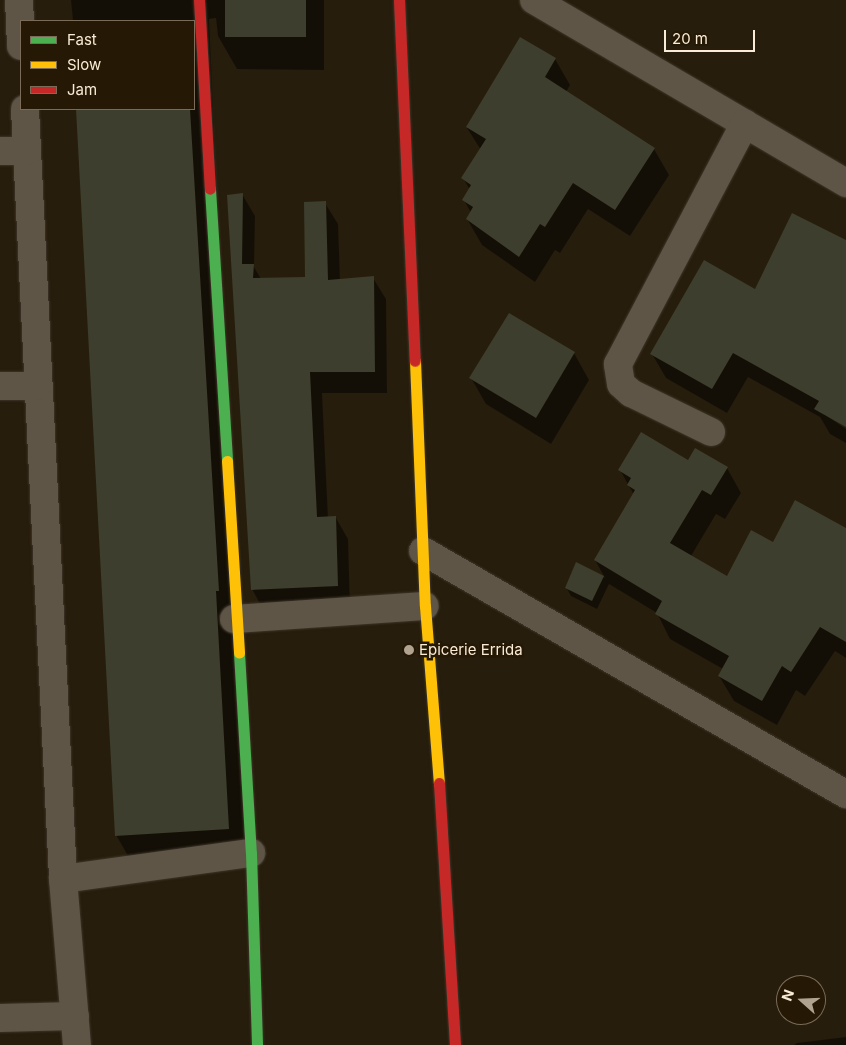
<!DOCTYPE html>
<html>
<head>
<meta charset="utf-8">
<style>
	body { margin:0 }
	#map { position:relative; width:846px; height:1045px; overflow:hidden; background:#271d0c; font-family:Inter,sans-serif }
	div>[style] { position:absolute }
	[style*='--x'] { left:calc(var(--x)*1px); top:calc(var(--y)*1px); width:calc(var(--w)*1px); rotate:calc(var(--a)*1deg) }
	.shadow>* { inset:0; background:#0007 }
	.building>* { inset:0; background:#3d3e2d }
	.roads { filter:drop-shadow(0 0 1px #3e362a) drop-shadow(0 0 1px #3e362a) }
	.street>* { height:28px; margin:-14px; padding:0 14px; transform-origin:14px; border-radius:14px; background:#5e5547 }
	.fast>* { height:11px; margin:-5.5px; padding:0 5.5px; transform-origin:5.5px; border-radius:5.5px; background:#4caf50 }
	.slow>* { height:11px; margin:-5.5px; padding:0 5.5px; transform-origin:5.5px; border-radius:5.5px; background:#ffc107 }
	.jam>* { height:11px; margin:-5.5px; padding:0 5.5px; transform-origin:5.5px; border-radius:5.5px; background:#c62828 }
	.dots>* { width:14px; height:14px; translate:-50% -50%; box-sizing:border-box; border:2px solid #251804; border-radius:50% }
	span { translate:-50% -50%; white-space:nowrap; text-align:center; line-height:1.15; -webkit-text-stroke:5px #251804; paint-order:stroke }
	.poi-label { font-size:15px; color:#f9ebd5 }
	.left { translate:0 -50%; text-align:left }
	.legend { position:absolute; left:20px; top:20px; width:175px; height:90px; box-sizing:border-box; background:#251804; border:1px solid #7a6c58; margin:0; padding:6px 9px; list-style:none; font-size:15px; color:#f9ebd5 }
	.legend li { display:flex; align-items:center; gap:10px; height:25px }
	.legend b { width:25px; border:1px solid #7a6c58 }
	.north { position:absolute; left:776px; top:975px; width:50px; height:50px; box-sizing:border-box; background:#251804; border:1px solid #7a6c58; border-radius:50%; rotate:290deg; font-size:14px; font-weight:700; line-height:20px; text-align:center; color:#f9ebd5 }
	.north::after { content:''; display:block; margin:auto; width:18px; height:22px; background:#b0a38f; clip-path:polygon(50% 0,100% 100%,50% 72%,0 100%) }
	.scale { position:absolute; left:664px; top:30px; width:91px; height:22px; box-sizing:border-box; border:2px solid #f9ebd5; border-top:0; padding-left:6px; font-size:15px; line-height:18px; white-space:nowrap; color:#f9ebd5; -webkit-text-stroke:4px #251804; paint-order:stroke }
</style>
</head>
<body>
<div id="map">
	<div class="shadow">
		<i style="clip-path:polygon(71px 0,324px 0,324px 70px,237px 69px,218px 36px,216px 18px,209px 19px,247px 862px,135px 868px,116px 835px,77px 109px,194px 109px,194px 21px,73px 21px)"></i>
		<i style="clip-path:polygon(555px 59px,570px 85px,566px 92px,654px 149px,669px 175px,630px 236px,588px 209px,560px 253px,555px 250px,535px 282px,482px 245px,467px 219px,471px 213px,464px 200px,470px 190px,463px 178px,481px 150px,467px 128px)"></i>
		<i style="clip-path:polygon(242px 194px,255px 216px,254px 267px,261px 279px,306px 278px,325px 203px,338px 224px,340px 280px,373px 278px,386px 299px,387px 393px,322px 393px,328px 518px,336px 518px,348px 539px,350px 608px,264px 611px,252px 589px,228px 196px)"></i>
		<i style="clip-path:polygon(846px 241px,846px 426px,827px 416px,846px 429px,846px 443px,830px 434px,820px 417px,748px 377px,727px 413px,666px 378px,652px 354px)"></i>
		<i style="clip-path:polygon(509px 314px,574px 353px,589px 380px,551px 444px,486px 404px,471px 378px)"></i>
		<i style="clip-path:polygon(688px 462px,727px 468px,741px 493px,725px 519px,716px 514px,691px 556px,728px 577px,773px 543px,846px 529px,846px 658px,835px 651px,805px 696px,796px 690px,777px 725px,734px 701px,719px 676px,723px 669px,670px 639px,657px 613px,609px 584px,597px 609px,571px 596px,566px 587px,577px 564px,605px 578px,595px 560px,634px 495px,620px 470px)"></i>
		<i style="clip-path:polygon(846px 1037px,846px 1045px,794px 1045px,797px 1043px)"></i>
	</div>
	<div class="building">
		<i style="clip-path:polygon(225px 0,306px 0,306px 37px,225px 37px)"></i>
		<i style="clip-path:polygon(520px 37px,556px 58px,545px 77px,655px 148px,615px 210px,573px 183px,545px 227px,540px 224px,519px 257px,466px 219px,473px 207px,462px 200px,471px 185px,461px 178px,486px 139px,466px 127px)"></i>
		<i style="clip-path:polygon(76px 109px,190px 109px,219px 591px,216px 591px,229px 829px,115px 836px)"></i>
		<i style="clip-path:polygon(243px 193px,242px 264px,254px 264px,253px 278px,305px 277px,304px 202px,326px 201px,328px 280px,374px 276px,375px 372px,310px 372px,317px 517px,336px 516px,338px 586px,251px 590px,227px 195px)"></i>
		<i style="clip-path:polygon(792px 213px,846px 240px,846px 427px,814px 409px,819px 401px,733px 353px,712px 389px,650px 354px,704px 260px,755px 289px)"></i>
		<i style="clip-path:polygon(509px 313px,575px 352px,536px 418px,469px 378px)"></i>
		<i style="clip-path:polygon(641px 432px,688px 460px,695px 448px,728px 467px,711px 495px,702px 490px,670px 543px,727px 576px,751px 530px,773px 542px,795px 500px,846px 528px,846px 642px,820px 627px,791px 672px,782px 666px,762px 701px,718px 676px,729px 656px,655px 614px,662px 601px,594px 560px,635px 490px,627px 485px,631px 478px,618px 470px)"></i>
		<i style="clip-path:polygon(576px 562px,604px 576px,592px 601px,565px 588px)"></i>
	</div>
	<div class="roads">
		<div class="street">
			<i style="--x:19;--y:0;--w:46;--a:87.5"></i>
			<i style="--x:534;--y:0;--w:362;--a:30.4"></i>
			<i style="--x:25;--y:109;--w:771;--a:87.17"></i>
			<i style="--x:63;--y:879;--w:167;--a:85.2"></i>
			<i style="--x:0;--y:151;--w:27;--a:0"></i>
			<i style="--x:0;--y:386;--w:37;--a:0"></i>
			<i style="--x:711;--y:432;--w:89;--a:-154"></i>
			<i style="--x:631;--y:393;--w:13;--a:-138"></i>
			<i style="--x:621;--y:384;--w:20;--a:-99"></i>
			<i style="--x:618;--y:364;--w:272;--a:-62.2"></i>
			<i style="--x:423;--y:551;--w:488;--a:29.9"></i>
			<i style="--x:234;--y:619;--w:191;--a:-3.9"></i>
			<i style="--x:63;--y:879;--w:190;--a:-7.9"></i>
			<i style="--x:0;--y:1018;--w:75;--a:-1.5"></i>
		</div>
		<div class="fast">
			<i style="--x:210;--y:189;--w:273;--a:86.4"></i>
			<i style="--x:239;--y:653;--w:200;--a:86.6"></i>
			<i style="--x:251;--y:853;--w:192;--a:88.2"></i>
		</div>
		<div class="slow">
			<i style="--x:415;--y:361;--w:245;--a:87.7"></i>
			<i style="--x:425;--y:606;--w:178;--a:85.5"></i>
			<i style="--x:227;--y:461;--w:192;--a:86.4"></i>
		</div>
		<div class="jam">
			<i style="--x:199;--y:0;--w:189;--a:86.7"></i>
			<i style="--x:399;--y:0;--w:361;--a:87.5"></i>
			<i style="--x:439;--y:783;--w:262;--a:86.5"></i>
		</div>
	</div>
	<div class="dots">
		<i style="left:409px;top:650px;background:#b0a38f"></i>
	</div>
	<div class="poi-label">
		<span class="left" style="left:419px;top:650px">Epicerie Errida</span>
	</div>
	<ul class="legend">
	<li><b style="height:6px;background:#4caf50"></b>Fast</li>
	<li><b style="height:6px;background:#ffc107"></b>Slow</li>
	<li><b style="height:6px;background:#c62828"></b>Jam</li>
	</ul>
	<div class="north">N</div>
	<div class="scale">20 m</div>
</div>
</body>
</html>
